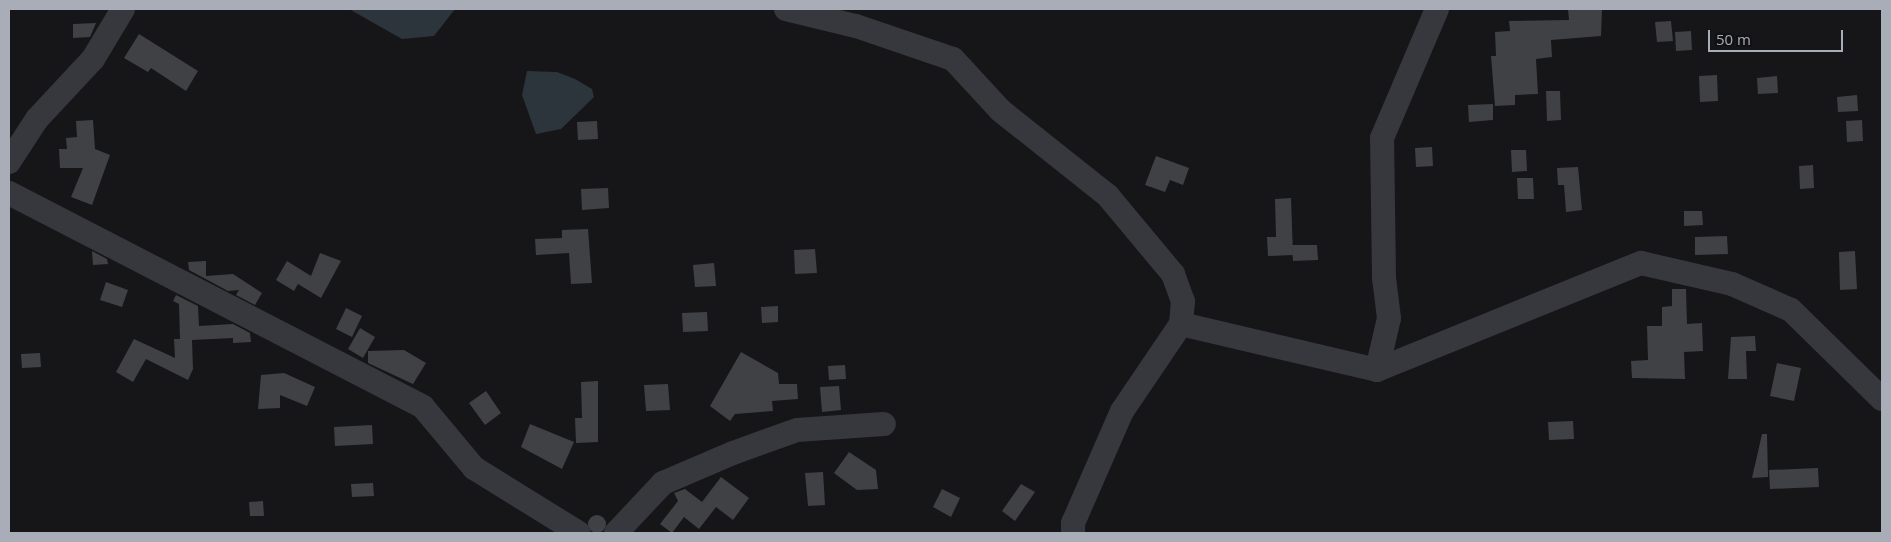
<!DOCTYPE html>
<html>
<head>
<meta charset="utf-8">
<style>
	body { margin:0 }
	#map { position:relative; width:1891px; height:542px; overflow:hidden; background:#161618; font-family:"Open Sans",sans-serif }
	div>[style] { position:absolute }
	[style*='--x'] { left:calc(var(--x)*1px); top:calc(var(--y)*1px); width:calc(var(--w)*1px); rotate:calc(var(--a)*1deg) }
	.water>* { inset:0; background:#2c353c }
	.building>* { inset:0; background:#404145 }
	.round { border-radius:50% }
	.minor>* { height:24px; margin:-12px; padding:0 12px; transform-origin:12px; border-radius:12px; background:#37383d }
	span { translate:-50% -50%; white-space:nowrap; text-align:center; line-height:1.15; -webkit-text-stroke:4.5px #111113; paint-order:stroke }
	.frame { position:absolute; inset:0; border:10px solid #a8adb8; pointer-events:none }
	.scale { position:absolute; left:1708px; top:30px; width:135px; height:22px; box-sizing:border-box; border:2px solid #a8adb8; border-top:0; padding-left:6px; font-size:15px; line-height:18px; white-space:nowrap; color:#a8adb8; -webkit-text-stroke:4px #111113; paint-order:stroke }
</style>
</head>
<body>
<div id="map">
	<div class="water">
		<i style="clip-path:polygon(349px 9px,455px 9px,434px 36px,402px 39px)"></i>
		<i style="clip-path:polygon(527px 71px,557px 72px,575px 79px,592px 89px,594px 97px,561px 129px,536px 134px,522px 95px)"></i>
	</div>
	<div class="building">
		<i style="clip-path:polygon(1568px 9px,1602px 9px,1601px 36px,1551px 40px,1552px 57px,1536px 59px,1538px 94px,1515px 95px,1515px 105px,1495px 106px,1491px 56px,1496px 56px,1495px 32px,1510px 31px,1509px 21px,1569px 20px)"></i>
		<i style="clip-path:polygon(1671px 21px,1673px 41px,1657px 42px,1655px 22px)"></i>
		<i style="clip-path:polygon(96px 23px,90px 37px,73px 38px,73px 24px)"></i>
		<i style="clip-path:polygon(1691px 31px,1692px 50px,1676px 51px,1675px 32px)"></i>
		<i style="clip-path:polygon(139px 34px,198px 71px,186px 91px,151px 68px,148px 72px,124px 58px)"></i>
		<i style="clip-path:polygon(1717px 75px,1718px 101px,1700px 102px,1699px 76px)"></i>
		<i style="clip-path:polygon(1777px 76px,1778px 93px,1758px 94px,1757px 78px)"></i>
		<i style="clip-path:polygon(1546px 91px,1560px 91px,1561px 120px,1547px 121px)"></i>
		<i style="clip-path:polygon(1857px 95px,1858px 111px,1838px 112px,1837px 97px)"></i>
		<i style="clip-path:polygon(1493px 104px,1493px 120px,1469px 122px,1468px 105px)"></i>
		<i style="clip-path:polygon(93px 120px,95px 149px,110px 155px,92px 205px,71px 197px,83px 168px,60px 168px,59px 149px,67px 149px,66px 138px,77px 137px,76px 121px)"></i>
		<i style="clip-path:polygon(1862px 120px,1863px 141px,1847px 142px,1846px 121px)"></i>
		<i style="clip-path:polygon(597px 121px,598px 139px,578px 140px,577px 122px)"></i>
		<i style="clip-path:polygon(1432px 147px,1433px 166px,1416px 167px,1415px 148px)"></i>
		<i style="clip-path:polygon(1511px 150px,1526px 150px,1527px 171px,1512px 172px)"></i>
		<i style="clip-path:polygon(1156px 156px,1189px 168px,1183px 185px,1170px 180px,1165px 192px,1145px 185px)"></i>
		<i style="clip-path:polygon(1813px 165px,1814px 188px,1800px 189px,1799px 166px)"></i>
		<i style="clip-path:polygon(1578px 167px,1582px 210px,1566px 212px,1564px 185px,1558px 185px,1557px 168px)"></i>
		<i style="clip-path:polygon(1517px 178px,1533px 178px,1534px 199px,1518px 199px)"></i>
		<i style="clip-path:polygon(608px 188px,609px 208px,582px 210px,581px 189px)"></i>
		<i style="clip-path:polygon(1291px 198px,1293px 255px,1268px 256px,1267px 237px,1276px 237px,1275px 199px)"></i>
		<i style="clip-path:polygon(1684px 211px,1702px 211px,1703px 225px,1684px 226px)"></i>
		<i style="clip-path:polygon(588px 229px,592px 283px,571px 284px,569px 253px,536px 255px,535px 239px,562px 238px,562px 230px)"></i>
		<i style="clip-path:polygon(1727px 236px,1728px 254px,1695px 255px,1695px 237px)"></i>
		<i style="clip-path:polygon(1292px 245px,1317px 245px,1318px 260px,1293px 261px)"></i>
		<i style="clip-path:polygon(815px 249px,817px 273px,795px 274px,794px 250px)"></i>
		<i style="clip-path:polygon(92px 251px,107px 259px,108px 264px,93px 265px)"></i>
		<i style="clip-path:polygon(1855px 251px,1857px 289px,1840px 290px,1839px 252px)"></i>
		<i style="clip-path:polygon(320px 253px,341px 261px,321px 298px,298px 284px,294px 291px,276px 280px,287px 261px,311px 276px)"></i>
		<i style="clip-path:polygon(206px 261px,206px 276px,233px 274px,262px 293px,255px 305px,236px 295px,239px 290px,228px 291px,189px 270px,188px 262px)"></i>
		<i style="clip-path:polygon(714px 263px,716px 286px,695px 287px,693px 265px)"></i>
		<i style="clip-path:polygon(106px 282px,128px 290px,122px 307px,100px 300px)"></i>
		<i style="clip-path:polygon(1672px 289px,1686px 289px,1687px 324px,1702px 323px,1703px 351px,1684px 352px,1685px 379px,1632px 378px,1631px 361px,1648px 360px,1647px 326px,1662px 326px,1662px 307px,1672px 306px)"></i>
		<i style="clip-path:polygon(176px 295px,198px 306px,199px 326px,233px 324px,250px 333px,251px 342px,233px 343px,233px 338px,192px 340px,193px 369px,188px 380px,146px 359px,133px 382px,116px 372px,134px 339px,175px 358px,174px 339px,180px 339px,179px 304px,173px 301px)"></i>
		<i style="clip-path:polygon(778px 306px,778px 322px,762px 323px,761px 307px)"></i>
		<i style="clip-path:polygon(346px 308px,362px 316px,352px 337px,336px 329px)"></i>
		<i style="clip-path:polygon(707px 312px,708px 331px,683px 332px,682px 313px)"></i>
		<i style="clip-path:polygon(360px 328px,375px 337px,363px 358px,348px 349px)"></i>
		<i style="clip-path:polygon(1755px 336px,1756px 351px,1746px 351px,1747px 379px,1728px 379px,1731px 337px)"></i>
		<i style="clip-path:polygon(404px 350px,426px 363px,413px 384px,368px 363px,368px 351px)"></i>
		<i style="clip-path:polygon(741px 352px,778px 373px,779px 384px,797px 384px,798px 399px,772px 401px,773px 411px,735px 414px,730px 421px,710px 406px)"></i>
		<i style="clip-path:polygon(40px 353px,41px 367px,22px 368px,21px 354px)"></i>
		<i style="clip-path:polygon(1777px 363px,1801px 368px,1794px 401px,1770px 396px)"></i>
		<i style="clip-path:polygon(845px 365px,846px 379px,829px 380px,828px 366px)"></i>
		<i style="clip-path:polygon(284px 373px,315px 387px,307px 406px,280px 395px,280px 408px,258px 409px,261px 375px)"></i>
		<i style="clip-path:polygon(598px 381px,598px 442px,576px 443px,575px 418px,582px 418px,581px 382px)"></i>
		<i style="clip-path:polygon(668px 384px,670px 410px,646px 411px,644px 385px)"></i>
		<i style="clip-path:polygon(839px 386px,841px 410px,822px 412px,820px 387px)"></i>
		<i style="clip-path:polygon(486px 391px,501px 413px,485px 425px,469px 403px)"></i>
		<i style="clip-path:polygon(1573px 421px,1574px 439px,1549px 440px,1548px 422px)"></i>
		<i style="clip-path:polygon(530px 424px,574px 442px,562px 469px,521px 447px)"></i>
		<i style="clip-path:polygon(372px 425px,373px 444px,335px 446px,334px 427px)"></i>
		<i style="clip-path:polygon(1762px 434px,1767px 434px,1768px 477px,1752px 478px)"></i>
		<i style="clip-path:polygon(849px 452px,876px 470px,878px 489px,857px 490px,834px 473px)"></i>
		<i style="clip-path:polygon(1818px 468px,1819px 487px,1770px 489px,1769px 470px)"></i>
		<i style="clip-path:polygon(823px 472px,825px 505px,808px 506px,805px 473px)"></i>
		<i style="clip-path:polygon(721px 477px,749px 498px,733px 520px,716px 507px,699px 529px,684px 517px,672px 533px,660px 524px,678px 501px,674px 493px,685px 489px,702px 502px)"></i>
		<i style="clip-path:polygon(373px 483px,374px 496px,352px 497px,351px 484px)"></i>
		<i style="clip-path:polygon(1021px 484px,1035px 492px,1015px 521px,1002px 511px)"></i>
		<i style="clip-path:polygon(942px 489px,960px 498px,951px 517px,933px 507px)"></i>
		<i style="clip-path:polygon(263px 501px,264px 516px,250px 516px,249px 502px)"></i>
		<i class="round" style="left:588px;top:515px;width:18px;height:18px"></i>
	</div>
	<div class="minor">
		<i style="--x:786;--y:9;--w:72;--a:13.7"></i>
		<i style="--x:856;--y:26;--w:102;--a:18.8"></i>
		<i style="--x:953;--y:59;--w:69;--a:47.3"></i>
		<i style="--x:1000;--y:110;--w:138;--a:38.5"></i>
		<i style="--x:1108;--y:196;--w:102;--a:50.2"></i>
		<i style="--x:1173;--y:274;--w:29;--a:70"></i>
		<i style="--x:1183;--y:301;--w:23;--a:95"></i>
		<i style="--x:1181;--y:324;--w:105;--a:124.1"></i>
		<i style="--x:1122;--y:411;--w:122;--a:113.6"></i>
		<i style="--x:1073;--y:523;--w:10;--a:90"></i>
		<i style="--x:9;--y:162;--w:51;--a:-56.9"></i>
		<i style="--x:37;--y:119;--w:82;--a:-47"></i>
		<i style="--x:93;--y:59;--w:58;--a:-59"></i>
		<i style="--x:9;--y:193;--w:466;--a:27.3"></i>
		<i style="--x:423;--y:407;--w:80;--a:50.1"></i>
		<i style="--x:474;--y:468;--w:123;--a:31.8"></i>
		<i style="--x:1181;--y:324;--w:201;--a:13.2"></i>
		<i style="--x:1377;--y:370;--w:285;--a:-22.1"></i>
		<i style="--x:1641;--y:263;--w:93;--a:13"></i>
		<i style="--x:1732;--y:284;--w:64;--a:23.8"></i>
		<i style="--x:1791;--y:310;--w:127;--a:44.4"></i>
		<i style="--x:1377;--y:370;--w:53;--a:-77"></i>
		<i style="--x:1389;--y:318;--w:40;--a:-97.1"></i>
		<i style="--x:1384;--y:278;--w:140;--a:-90.8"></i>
		<i style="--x:1382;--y:138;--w:140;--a:-66.9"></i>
		<i style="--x:616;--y:533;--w:69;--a:-46.8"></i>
		<i style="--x:663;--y:483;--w:76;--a:-23.2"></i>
		<i style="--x:733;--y:453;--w:68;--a:-19.8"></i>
		<i style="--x:797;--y:430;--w:87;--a:-3.9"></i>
	</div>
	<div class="frame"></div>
	<div class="scale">50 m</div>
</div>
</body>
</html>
